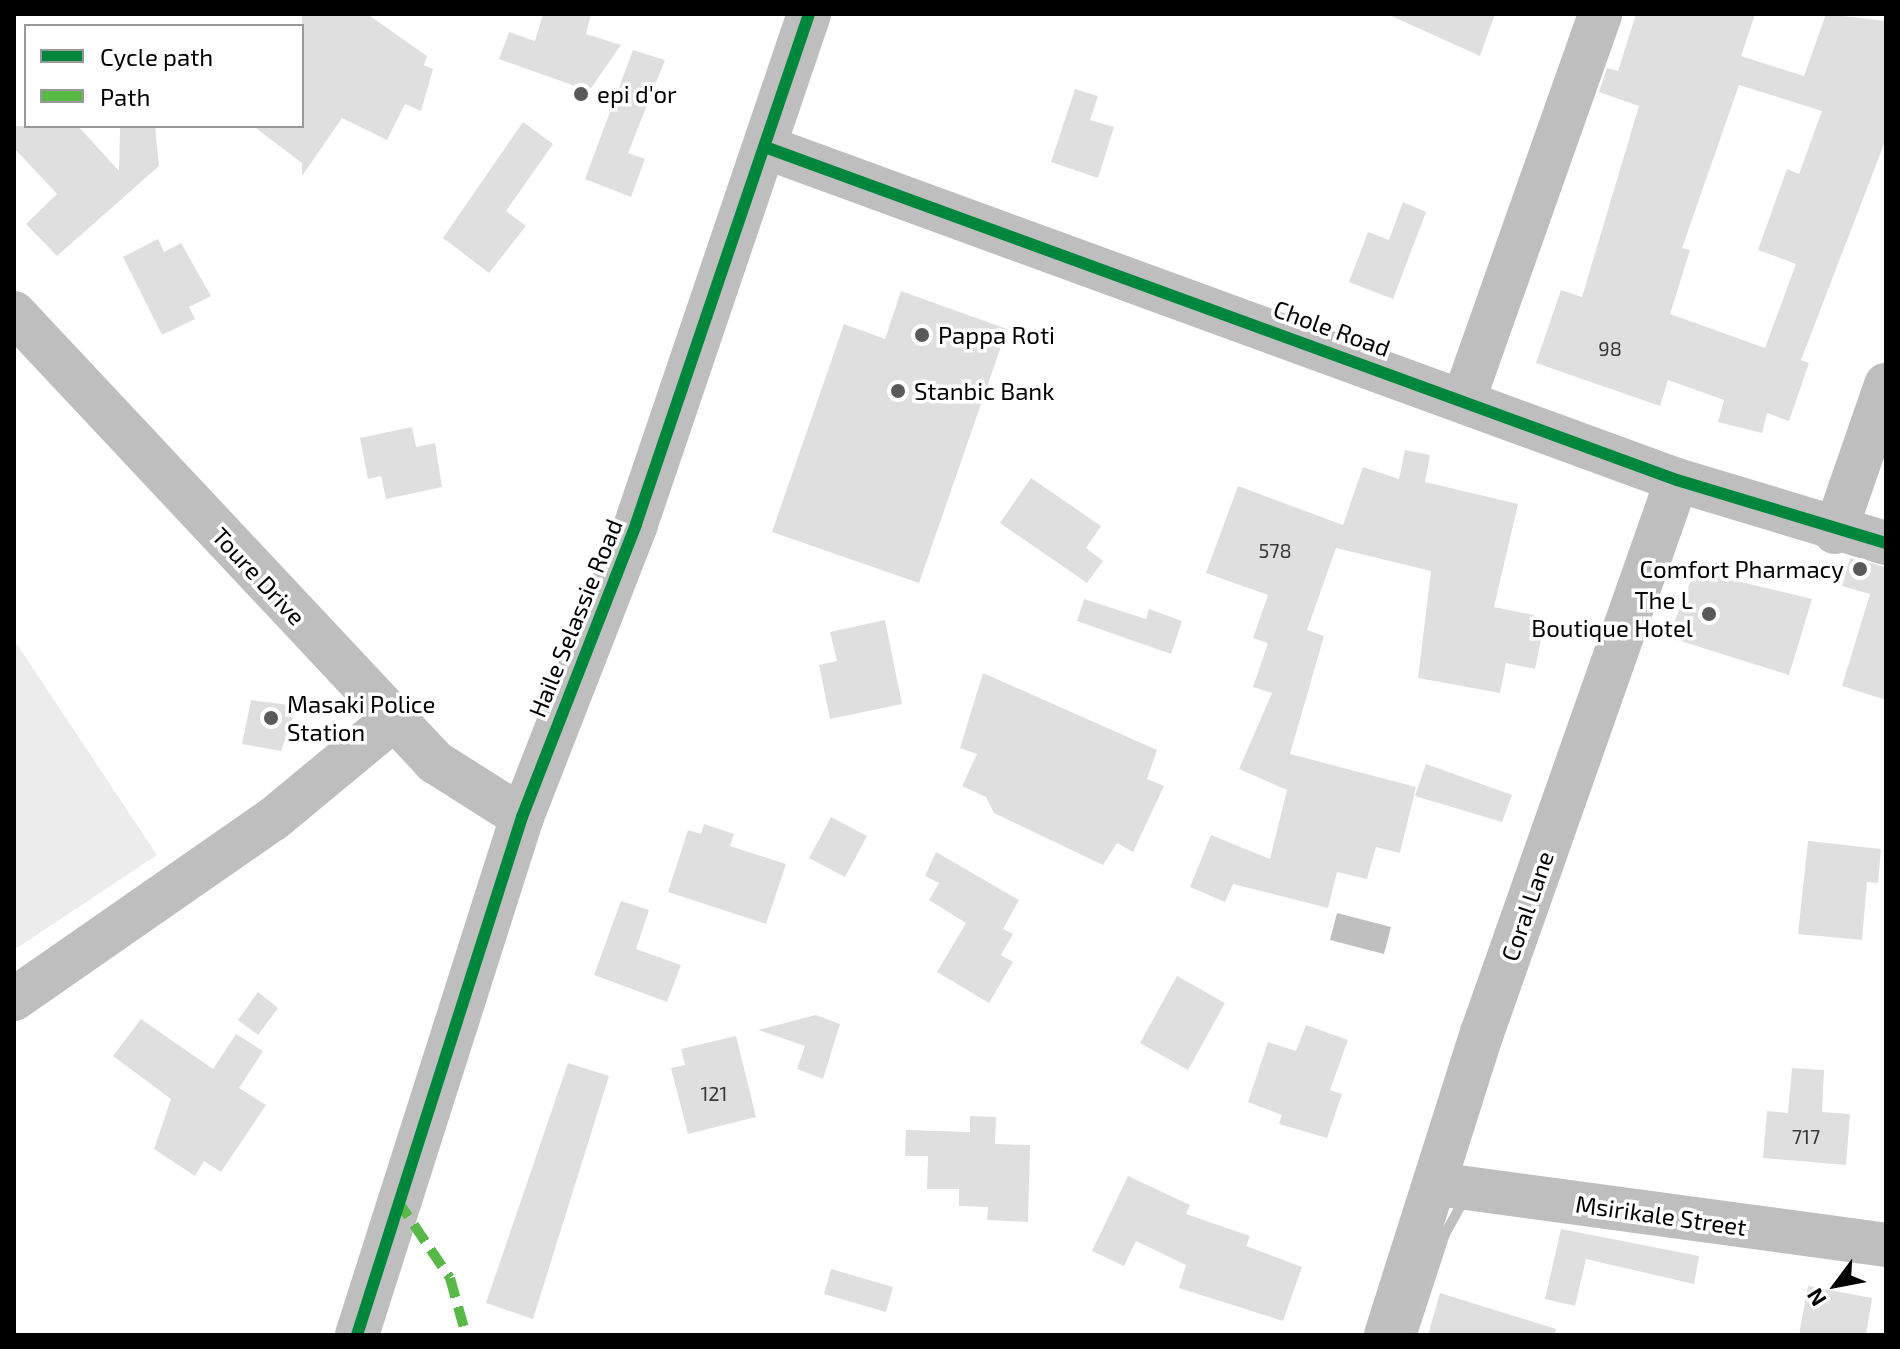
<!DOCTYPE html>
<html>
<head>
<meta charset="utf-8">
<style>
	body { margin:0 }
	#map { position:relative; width:1900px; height:1349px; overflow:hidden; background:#fff; font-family:"Exo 2",sans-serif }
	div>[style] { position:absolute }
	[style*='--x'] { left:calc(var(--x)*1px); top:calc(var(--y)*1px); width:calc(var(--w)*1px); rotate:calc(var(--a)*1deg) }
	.green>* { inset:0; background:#ececec }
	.water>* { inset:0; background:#bfbfbf }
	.stream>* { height:10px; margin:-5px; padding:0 5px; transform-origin:5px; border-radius:5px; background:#bfbfbf }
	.building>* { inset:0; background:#dfdfdf }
	.minor>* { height:44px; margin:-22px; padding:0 22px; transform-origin:22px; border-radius:22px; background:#bebebe }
	.quiet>* { height:10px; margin-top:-5px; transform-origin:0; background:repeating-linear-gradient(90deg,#58b947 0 20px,transparent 0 30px) }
	.cycleway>* { height:12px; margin:-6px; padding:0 6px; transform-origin:6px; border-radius:6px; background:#00873e }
	.dots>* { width:22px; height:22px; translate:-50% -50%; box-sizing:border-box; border:4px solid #fff; border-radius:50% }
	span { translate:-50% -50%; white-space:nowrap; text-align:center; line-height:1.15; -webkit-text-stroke:7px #fff; paint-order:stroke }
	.number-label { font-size:20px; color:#383838 }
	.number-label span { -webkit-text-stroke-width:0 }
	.poi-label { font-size:24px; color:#000 }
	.left { translate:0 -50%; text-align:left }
	.right { translate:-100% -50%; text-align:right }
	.street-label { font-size:24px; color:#000 }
	.frame { position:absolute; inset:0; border:16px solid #000; pointer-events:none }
	.legend { position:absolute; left:24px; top:24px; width:280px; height:104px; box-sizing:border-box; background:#fff; border:2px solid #999; margin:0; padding:10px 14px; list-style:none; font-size:24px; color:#000 }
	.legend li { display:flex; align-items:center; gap:16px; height:40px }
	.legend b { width:40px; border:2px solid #999 }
	.north { position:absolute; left:1796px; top:1245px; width:80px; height:80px; -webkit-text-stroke:6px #fff; paint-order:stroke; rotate:238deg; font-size:22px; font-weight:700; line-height:32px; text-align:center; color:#000 }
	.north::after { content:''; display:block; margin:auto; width:28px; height:36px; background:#000; clip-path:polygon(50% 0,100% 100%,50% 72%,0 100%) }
</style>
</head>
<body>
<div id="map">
	<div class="green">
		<i style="clip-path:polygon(14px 640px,157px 855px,14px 950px)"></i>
	</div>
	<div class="water">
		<i style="clip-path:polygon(1337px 913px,1391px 927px,1384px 954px,1330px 940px)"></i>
	</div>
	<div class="stream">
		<i style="--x:1412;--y:1335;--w:106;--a:-71.9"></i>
		<i style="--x:1445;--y:1234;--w:41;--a:-60.9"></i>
	</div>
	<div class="building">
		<i style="clip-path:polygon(302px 14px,367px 14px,427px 56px,424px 65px,433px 69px,421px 111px,405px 104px,387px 140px,342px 118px,302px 176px,302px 163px,253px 126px,302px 126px)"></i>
		<i style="clip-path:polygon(543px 14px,591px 14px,586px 34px,621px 45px,589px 91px,499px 59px,509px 32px,535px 41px)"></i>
		<i style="clip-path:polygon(1387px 14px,1495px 14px,1480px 56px)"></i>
		<i style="clip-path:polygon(evenodd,1636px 14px,1755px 14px,1741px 56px,1804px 76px,1826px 14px,1886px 21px,1886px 139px,1801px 360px,1809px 363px,1789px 421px,1767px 413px,1762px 433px,1718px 422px,1724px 400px,1668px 380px,1660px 406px,1536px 363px,1561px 290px,1582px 297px,1639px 106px,1599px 92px,1607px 68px,1618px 71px,1636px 14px,1739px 85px,1822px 111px,1799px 174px,1787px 169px,1758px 250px,1796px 264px,1765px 348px,1670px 314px,1690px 250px,1682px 248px,1739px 85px)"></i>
		<i style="clip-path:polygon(633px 50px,665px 60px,628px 153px,645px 159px,631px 197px,585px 179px)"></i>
		<i style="clip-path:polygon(1075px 89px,1098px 96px,1090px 120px,1114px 127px,1098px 178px,1051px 162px)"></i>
		<i style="clip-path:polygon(523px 122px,553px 144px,506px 211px,526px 226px,489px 273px,443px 238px)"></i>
		<i style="clip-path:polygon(14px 126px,78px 126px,119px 171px,120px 126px,155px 126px,159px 166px,57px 256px,26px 224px,57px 194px,14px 148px)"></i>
		<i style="clip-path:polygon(1403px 202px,1426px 212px,1393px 299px,1349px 282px,1368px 232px,1389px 240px)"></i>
		<i style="clip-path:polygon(158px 239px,164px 252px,181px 243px,211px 296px,189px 307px,195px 319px,162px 335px,123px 257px)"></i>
		<i style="clip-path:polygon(901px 291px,1007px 329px,919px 583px,772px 532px,844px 324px,885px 339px)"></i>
		<i style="clip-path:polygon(412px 427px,416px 447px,435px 443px,442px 487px,386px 499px,381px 476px,368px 479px,360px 438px)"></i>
		<i style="clip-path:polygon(1405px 450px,1430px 455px,1425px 482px,1518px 504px,1494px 607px,1534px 615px,1530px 638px,1541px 640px,1535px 669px,1506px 663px,1500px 693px,1418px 678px,1431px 571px,1336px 548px,1307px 630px,1324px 636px,1290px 754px,1416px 787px,1400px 853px,1376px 847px,1367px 879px,1337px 872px,1328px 908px,1233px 884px,1225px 902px,1190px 887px,1211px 835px,1270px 859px,1287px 790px,1239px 769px,1272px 693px,1253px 687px,1268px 643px,1253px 638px,1268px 595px,1206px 573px,1238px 486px,1343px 525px,1363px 467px,1399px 479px)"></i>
		<i style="clip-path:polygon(1031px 478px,1101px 526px,1086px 548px,1103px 561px,1087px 583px,1000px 523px)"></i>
		<i style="clip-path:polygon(1850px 558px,1886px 567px,1886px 700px,1842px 686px,1870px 594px,1842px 586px)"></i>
		<i style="clip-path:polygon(1695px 571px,1812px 599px,1789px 675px,1668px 637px)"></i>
		<i style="clip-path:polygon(1084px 599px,1146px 619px,1149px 609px,1182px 621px,1171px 654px,1077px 621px)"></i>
		<i style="clip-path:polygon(885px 620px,902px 704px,830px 719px,819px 665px,837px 661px,830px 632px)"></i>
		<i style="clip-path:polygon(983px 673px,1157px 750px,1147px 779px,1164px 786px,1133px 852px,1117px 843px,1103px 865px,994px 813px,986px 797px,962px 786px,977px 754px,960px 748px)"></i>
		<i style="clip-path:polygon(251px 700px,297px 706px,281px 751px,242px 744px)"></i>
		<i style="clip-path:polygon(1426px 764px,1512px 795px,1502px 822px,1415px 796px)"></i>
		<i style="clip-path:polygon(831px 817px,867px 836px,845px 877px,809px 858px)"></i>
		<i style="clip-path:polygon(704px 824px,734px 834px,730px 846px,786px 864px,766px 924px,668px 892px,688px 830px,701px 834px)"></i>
		<i style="clip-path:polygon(1808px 841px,1881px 849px,1878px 883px,1867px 882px,1862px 940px,1798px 934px)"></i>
		<i style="clip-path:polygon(936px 852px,1019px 900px,1003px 929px,1013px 934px,1001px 955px,1013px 962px,989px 1003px,937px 972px,966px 923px,929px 900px,939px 883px,925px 876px)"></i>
		<i style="clip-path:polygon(621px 901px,649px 910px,636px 949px,681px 965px,667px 1002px,594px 975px)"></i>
		<i style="clip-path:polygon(1177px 976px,1225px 1003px,1188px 1070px,1140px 1043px)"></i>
		<i style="clip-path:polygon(258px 992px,278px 1008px,258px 1035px,238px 1020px)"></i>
		<i style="clip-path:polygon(816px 1015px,840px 1024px,823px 1079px,797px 1069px,805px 1046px,758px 1030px)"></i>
		<i style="clip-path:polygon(141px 1019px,213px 1069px,236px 1034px,263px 1051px,239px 1088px,266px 1105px,221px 1172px,204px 1161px,195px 1176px,154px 1149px,171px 1099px,113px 1056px)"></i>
		<i style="clip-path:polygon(1306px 1025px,1348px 1040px,1330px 1090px,1342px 1094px,1327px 1138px,1279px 1124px,1282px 1115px,1248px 1102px,1268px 1042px,1296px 1051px)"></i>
		<i style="clip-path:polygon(736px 1036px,756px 1117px,688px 1134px,671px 1068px,685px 1065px,681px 1049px)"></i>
		<i style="clip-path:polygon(568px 1063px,609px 1076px,533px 1319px,486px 1303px)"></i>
		<i style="clip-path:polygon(1792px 1068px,1824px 1070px,1822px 1112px,1850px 1114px,1846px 1165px,1763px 1158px,1767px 1111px,1788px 1113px)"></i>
		<i style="clip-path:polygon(970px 1116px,996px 1117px,995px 1144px,1030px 1145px,1028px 1222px,987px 1220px,988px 1207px,959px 1206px,959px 1189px,927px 1189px,928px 1156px,905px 1156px,906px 1130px,970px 1132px)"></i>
		<i style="clip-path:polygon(1128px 1176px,1190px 1205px,1186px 1214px,1250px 1236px,1246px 1246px,1302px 1267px,1283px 1321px,1179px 1288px,1186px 1265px,1136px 1241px,1124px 1266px,1092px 1251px)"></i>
		<i style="clip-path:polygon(1561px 1229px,1699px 1256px,1694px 1284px,1586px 1259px,1575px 1306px,1545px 1299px)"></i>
		<i style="clip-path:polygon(831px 1269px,893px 1287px,886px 1312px,824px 1294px)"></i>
		<i style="clip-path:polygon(1808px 1286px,1872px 1298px,1866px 1335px,1799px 1335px)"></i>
		<i style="clip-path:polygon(1440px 1293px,1556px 1329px,1555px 1335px,1428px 1335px)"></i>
	</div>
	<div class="minor">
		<i style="--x:765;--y:147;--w:971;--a:20.06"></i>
		<i style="--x:1677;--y:480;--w:218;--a:16.8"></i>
		<i style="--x:14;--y:313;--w:616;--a:46.84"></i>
		<i style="--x:435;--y:762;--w:103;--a:32.3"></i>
		<i style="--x:1464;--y:399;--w:408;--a:-70.5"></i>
		<i style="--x:1835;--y:532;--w:156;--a:-70.9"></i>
		<i style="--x:14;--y:999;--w:314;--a:-34.8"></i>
		<i style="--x:272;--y:820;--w:158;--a:-39.6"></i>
		<i style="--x:1436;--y:1184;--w:454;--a:7.7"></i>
		<i style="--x:357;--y:1335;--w:544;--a:-72.33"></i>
		<i style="--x:522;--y:817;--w:314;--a:-68.7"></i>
		<i style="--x:636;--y:524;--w:539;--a:-71.26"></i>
		<i style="--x:1386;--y:1335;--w:317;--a:-72.4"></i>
		<i style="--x:1482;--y:1033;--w:586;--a:-70.58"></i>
	</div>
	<div class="quiet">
		<i style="--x:397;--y:1200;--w:94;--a:55.8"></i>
		<i style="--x:450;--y:1278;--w:59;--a:74.3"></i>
	</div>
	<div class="cycleway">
		<i style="--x:765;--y:147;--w:971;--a:20.06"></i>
		<i style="--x:1677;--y:480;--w:218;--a:16.8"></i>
		<i style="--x:357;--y:1335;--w:544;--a:-72.33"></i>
		<i style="--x:522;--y:817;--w:314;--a:-68.7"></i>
		<i style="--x:636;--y:524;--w:539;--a:-71.26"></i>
	</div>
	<div class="dots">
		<i style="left:581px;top:94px;background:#595959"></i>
		<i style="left:922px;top:335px;background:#595959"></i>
		<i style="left:898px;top:391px;background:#595959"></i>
		<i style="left:1860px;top:569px;background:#595959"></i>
		<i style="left:1709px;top:614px;background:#595959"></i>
		<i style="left:271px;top:718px;background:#595959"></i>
	</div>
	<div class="number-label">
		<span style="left:1610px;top:348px">98</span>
		<span style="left:1275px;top:550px">578</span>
		<span style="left:714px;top:1093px">121</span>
		<span style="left:1806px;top:1136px">717</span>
	</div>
	<div class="poi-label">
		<span class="left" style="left:597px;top:94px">epi d'or</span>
		<span class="left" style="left:938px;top:335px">Pappa Roti</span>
		<span class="left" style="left:914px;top:391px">Stanbic Bank</span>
		<span class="right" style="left:1844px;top:569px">Comfort Pharmacy</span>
		<span class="right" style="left:1693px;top:614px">The L<br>Boutique Hotel</span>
		<span class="left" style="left:287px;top:718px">Masaki Police<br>Station</span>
	</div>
	<div class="street-label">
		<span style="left:1332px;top:328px;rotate:20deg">Chole Road</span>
		<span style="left:259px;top:576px;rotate:47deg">Toure Drive</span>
		<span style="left:575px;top:618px;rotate:-68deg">Haile Selassie Road</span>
		<span style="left:1527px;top:906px;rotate:-71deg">Coral Lane</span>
		<span style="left:1661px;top:1215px;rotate:8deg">Msirikale Street</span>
	</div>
	<div class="frame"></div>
	<ul class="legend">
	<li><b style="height:10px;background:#00873e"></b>Cycle path</li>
	<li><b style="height:10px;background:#58b947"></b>Path</li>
	</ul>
	<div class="north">N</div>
</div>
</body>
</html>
